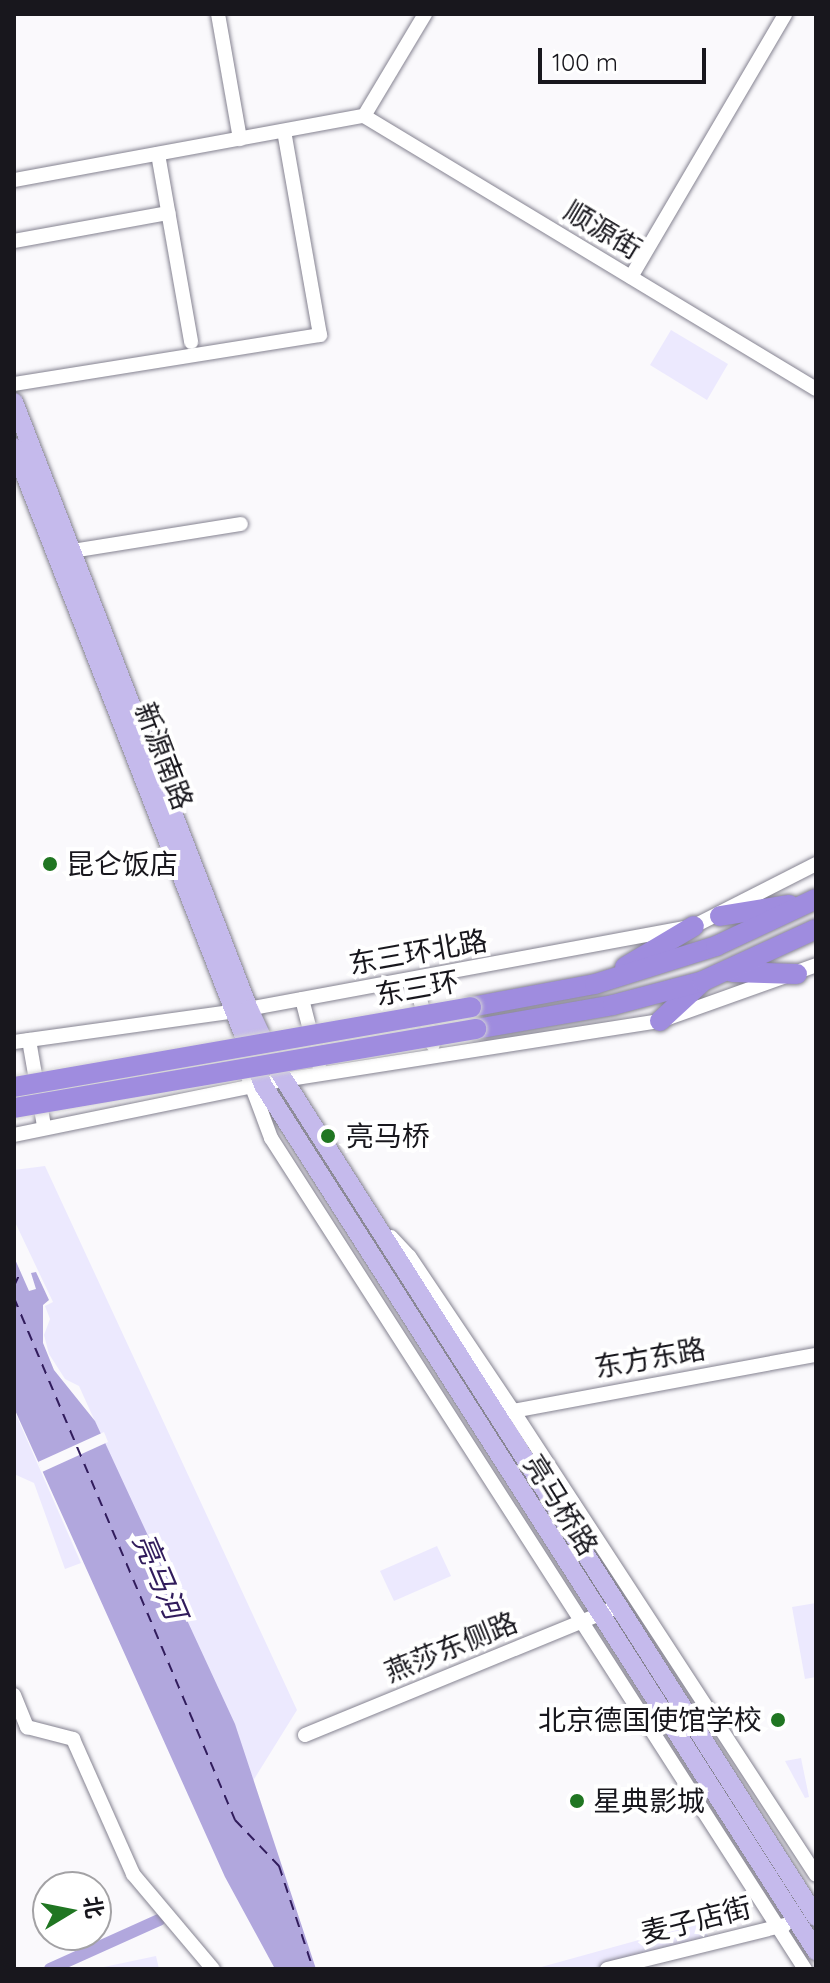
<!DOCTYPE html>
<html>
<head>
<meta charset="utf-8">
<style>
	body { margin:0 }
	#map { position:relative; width:830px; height:1983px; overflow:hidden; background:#faf9fc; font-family:Quicksand,"Noto Sans SC",sans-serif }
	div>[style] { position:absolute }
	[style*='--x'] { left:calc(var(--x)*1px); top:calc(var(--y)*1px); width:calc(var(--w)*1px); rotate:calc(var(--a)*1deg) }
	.green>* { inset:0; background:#ece9fe }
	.water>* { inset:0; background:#b1a7dd }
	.pier>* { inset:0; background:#faf9fc }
	.canal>* { height:12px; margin:-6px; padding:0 6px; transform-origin:6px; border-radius:6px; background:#b1a7dd }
	.ferry>* { height:2px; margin-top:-1px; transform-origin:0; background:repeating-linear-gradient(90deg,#311c5c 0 10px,transparent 0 18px) }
	.roads { filter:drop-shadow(0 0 2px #858391) drop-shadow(0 0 2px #858391) }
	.minor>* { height:14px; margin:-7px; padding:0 7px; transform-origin:7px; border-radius:7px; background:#fff }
	.major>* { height:18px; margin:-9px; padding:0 9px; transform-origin:9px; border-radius:9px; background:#c5baec }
	.highway>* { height:20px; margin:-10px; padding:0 10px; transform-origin:10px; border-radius:10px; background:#9f8cdf }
	.bridges { filter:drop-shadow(0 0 2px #d5d5d6) drop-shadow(0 0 2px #d5d5d6) }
	.highway-bridge>* { height:20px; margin:-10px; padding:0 10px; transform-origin:10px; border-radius:10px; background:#9f8cdf }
	.dots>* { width:22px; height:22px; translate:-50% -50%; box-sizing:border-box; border:4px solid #fff; border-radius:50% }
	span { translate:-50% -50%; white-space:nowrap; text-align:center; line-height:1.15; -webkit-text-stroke:8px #fff; paint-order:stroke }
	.street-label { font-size:28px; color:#18171d }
	.poi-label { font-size:28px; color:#18171d }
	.left { translate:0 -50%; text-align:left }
	.right { translate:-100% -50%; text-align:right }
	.water-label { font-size:30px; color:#311c5c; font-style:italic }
	.frame { position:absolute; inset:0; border:16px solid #18171d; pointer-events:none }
	.north { position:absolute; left:32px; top:1871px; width:80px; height:80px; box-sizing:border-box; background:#fff; border:2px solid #a3a2a5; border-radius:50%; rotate:80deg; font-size:22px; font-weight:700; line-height:32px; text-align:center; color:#18171d }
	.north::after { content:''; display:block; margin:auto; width:28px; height:36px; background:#207622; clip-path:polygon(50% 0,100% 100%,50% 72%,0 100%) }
	.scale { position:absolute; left:538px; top:48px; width:168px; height:36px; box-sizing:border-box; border:4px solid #18171d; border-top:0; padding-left:10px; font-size:24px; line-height:28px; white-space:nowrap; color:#18171d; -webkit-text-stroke:6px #fff; paint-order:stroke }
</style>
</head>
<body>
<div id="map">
	<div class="green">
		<i style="clip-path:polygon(671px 330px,728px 364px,707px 400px,650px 365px)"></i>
		<i style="clip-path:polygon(45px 1166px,297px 1710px,251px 1784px,213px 1683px,79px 1386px,65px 1379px,49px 1354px,44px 1335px,50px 1319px,45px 1306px,53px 1302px,14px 1220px,14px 1170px)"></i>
		<i style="clip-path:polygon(14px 1410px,81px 1563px,65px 1569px,34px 1483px,14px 1474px)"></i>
		<i style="clip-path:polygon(437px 1546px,451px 1576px,394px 1601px,380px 1571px)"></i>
		<i style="clip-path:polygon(816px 1603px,816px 1677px,805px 1679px,792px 1607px)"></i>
		<i style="clip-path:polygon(801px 1758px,809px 1797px,805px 1798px,785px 1761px)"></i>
		<i style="clip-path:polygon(704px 1922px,708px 1937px,607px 1969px,534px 1969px)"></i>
		<i style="clip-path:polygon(156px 1956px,159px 1969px,99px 1969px,99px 1968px)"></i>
	</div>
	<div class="water">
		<i style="clip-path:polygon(14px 1257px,29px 1291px,36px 1289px,31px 1273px,36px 1272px,49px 1300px,43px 1305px,43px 1343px,54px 1370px,95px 1421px,235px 1724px,316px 1969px,275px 1969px,225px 1877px,14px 1408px)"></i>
	</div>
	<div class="pier">
		<i style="clip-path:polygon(104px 1432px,108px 1442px,42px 1472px,38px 1462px)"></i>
	</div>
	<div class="canal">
		<i style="--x:50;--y:1969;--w:120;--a:-24.2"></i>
	</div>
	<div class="ferry">
		<i style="--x:14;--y:1286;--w:14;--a:-65"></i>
		<i style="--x:14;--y:1298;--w:567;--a:67.05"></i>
		<i style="--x:235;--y:1820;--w:64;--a:46.3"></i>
		<i style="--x:279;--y:1866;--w:108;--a:71.7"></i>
	</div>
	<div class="roads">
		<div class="minor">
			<i style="--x:218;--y:14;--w:127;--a:80"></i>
			<i style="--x:364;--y:116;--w:528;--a:31.13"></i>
			<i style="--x:158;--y:154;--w:191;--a:80"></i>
			<i style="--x:14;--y:180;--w:356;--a:-10.4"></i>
			<i style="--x:364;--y:116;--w:119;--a:-59.1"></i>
			<i style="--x:14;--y:241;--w:157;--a:-10.3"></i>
			<i style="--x:631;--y:277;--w:305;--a:-59.6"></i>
			<i style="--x:14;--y:384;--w:310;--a:-9.1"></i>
			<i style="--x:320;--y:335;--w:207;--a:-100"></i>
			<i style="--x:72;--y:551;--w:171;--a:-9.1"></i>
			<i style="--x:429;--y:977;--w:17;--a:135"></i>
			<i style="--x:417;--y:989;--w:58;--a:74.1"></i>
			<i style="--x:302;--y:999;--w:68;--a:75.6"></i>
			<i style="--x:29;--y:1040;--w:87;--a:80.1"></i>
			<i style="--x:14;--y:1042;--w:219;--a:-7.9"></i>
			<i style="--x:231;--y:1012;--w:471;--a:-10.5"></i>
			<i style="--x:694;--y:926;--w:137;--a:-26.9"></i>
			<i style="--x:242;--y:1060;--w:83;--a:69.6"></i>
			<i style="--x:271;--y:1138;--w:988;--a:57.28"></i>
			<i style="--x:14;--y:1135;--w:275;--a:-11.6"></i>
			<i style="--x:283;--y:1080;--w:382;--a:-8.9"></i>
			<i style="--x:660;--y:1021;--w:166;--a:-19.7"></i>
			<i style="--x:391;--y:1237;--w:26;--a:47"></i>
			<i style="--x:409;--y:1256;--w:184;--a:56.1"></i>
			<i style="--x:512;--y:1409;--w:556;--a:56.88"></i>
			<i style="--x:507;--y:1412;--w:314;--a:-10.5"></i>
			<i style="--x:14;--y:1695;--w:35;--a:68"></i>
			<i style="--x:27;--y:1727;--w:48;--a:14.6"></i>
			<i style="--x:73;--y:1739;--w:148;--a:66"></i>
			<i style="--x:133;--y:1874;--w:124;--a:49.9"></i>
			<i style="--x:305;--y:1735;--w:337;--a:-22.3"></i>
			<i style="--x:607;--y:1969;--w:183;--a:-13.9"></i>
		</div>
		<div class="major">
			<i style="--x:14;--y:402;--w:651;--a:68.84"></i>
			<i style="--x:249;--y:1009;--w:64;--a:65"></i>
			<i style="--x:276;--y:1067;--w:1007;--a:57.57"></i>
			<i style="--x:14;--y:447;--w:685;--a:68.68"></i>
			<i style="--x:263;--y:1085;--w:1028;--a:57.44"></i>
		</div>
		<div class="highway">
			<i style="--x:720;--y:916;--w:70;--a:-9.1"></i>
			<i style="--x:625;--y:967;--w:80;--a:-30.7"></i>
			<i style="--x:732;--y:972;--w:65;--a:1.8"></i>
			<i style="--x:471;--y:1007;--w:126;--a:-10.5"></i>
			<i style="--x:595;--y:984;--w:127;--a:-17.4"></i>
			<i style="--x:716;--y:946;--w:110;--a:-25.2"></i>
			<i style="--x:660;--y:1021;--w:56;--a:-42.8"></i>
			<i style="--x:476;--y:1029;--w:139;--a:-9.9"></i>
			<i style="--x:613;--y:1005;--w:93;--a:-14.9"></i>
			<i style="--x:703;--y:981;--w:124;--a:-24.7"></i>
		</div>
	</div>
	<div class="bridges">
		<div class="highway-bridge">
			<i style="--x:14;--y:1087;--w:464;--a:-9.9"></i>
			<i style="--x:14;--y:1108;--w:469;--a:-9.7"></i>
		</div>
	</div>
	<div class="dots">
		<i style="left:50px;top:864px;background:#207622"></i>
		<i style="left:328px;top:1136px;background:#207622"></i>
		<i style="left:778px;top:1720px;background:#207622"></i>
		<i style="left:577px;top:1801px;background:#207622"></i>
	</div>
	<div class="street-label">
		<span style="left:603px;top:230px;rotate:31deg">顺源街</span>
		<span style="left:164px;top:756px;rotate:69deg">新源南路</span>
		<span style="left:418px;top:952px;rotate:-10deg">东三环北路</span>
		<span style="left:417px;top:988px;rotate:-10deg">东三环</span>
		<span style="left:650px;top:1358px;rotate:-10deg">东方东路</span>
		<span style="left:561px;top:1505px;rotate:58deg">亮马桥路</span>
		<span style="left:451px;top:1647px;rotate:-22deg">燕莎东侧路</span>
		<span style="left:696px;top:1920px;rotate:-14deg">麦子店街</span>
	</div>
	<div class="poi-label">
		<span class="left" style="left:66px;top:864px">昆仑饭店</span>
		<span class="left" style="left:346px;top:1136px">亮马桥</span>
		<span class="right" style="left:762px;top:1720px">北京德国使馆学校</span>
		<span class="left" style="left:593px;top:1801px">星典影城</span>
	</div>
	<div class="water-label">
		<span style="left:160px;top:1576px;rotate:67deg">亮马河</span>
	</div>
	<div class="frame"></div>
	<div class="north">北</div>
	<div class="scale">100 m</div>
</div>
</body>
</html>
